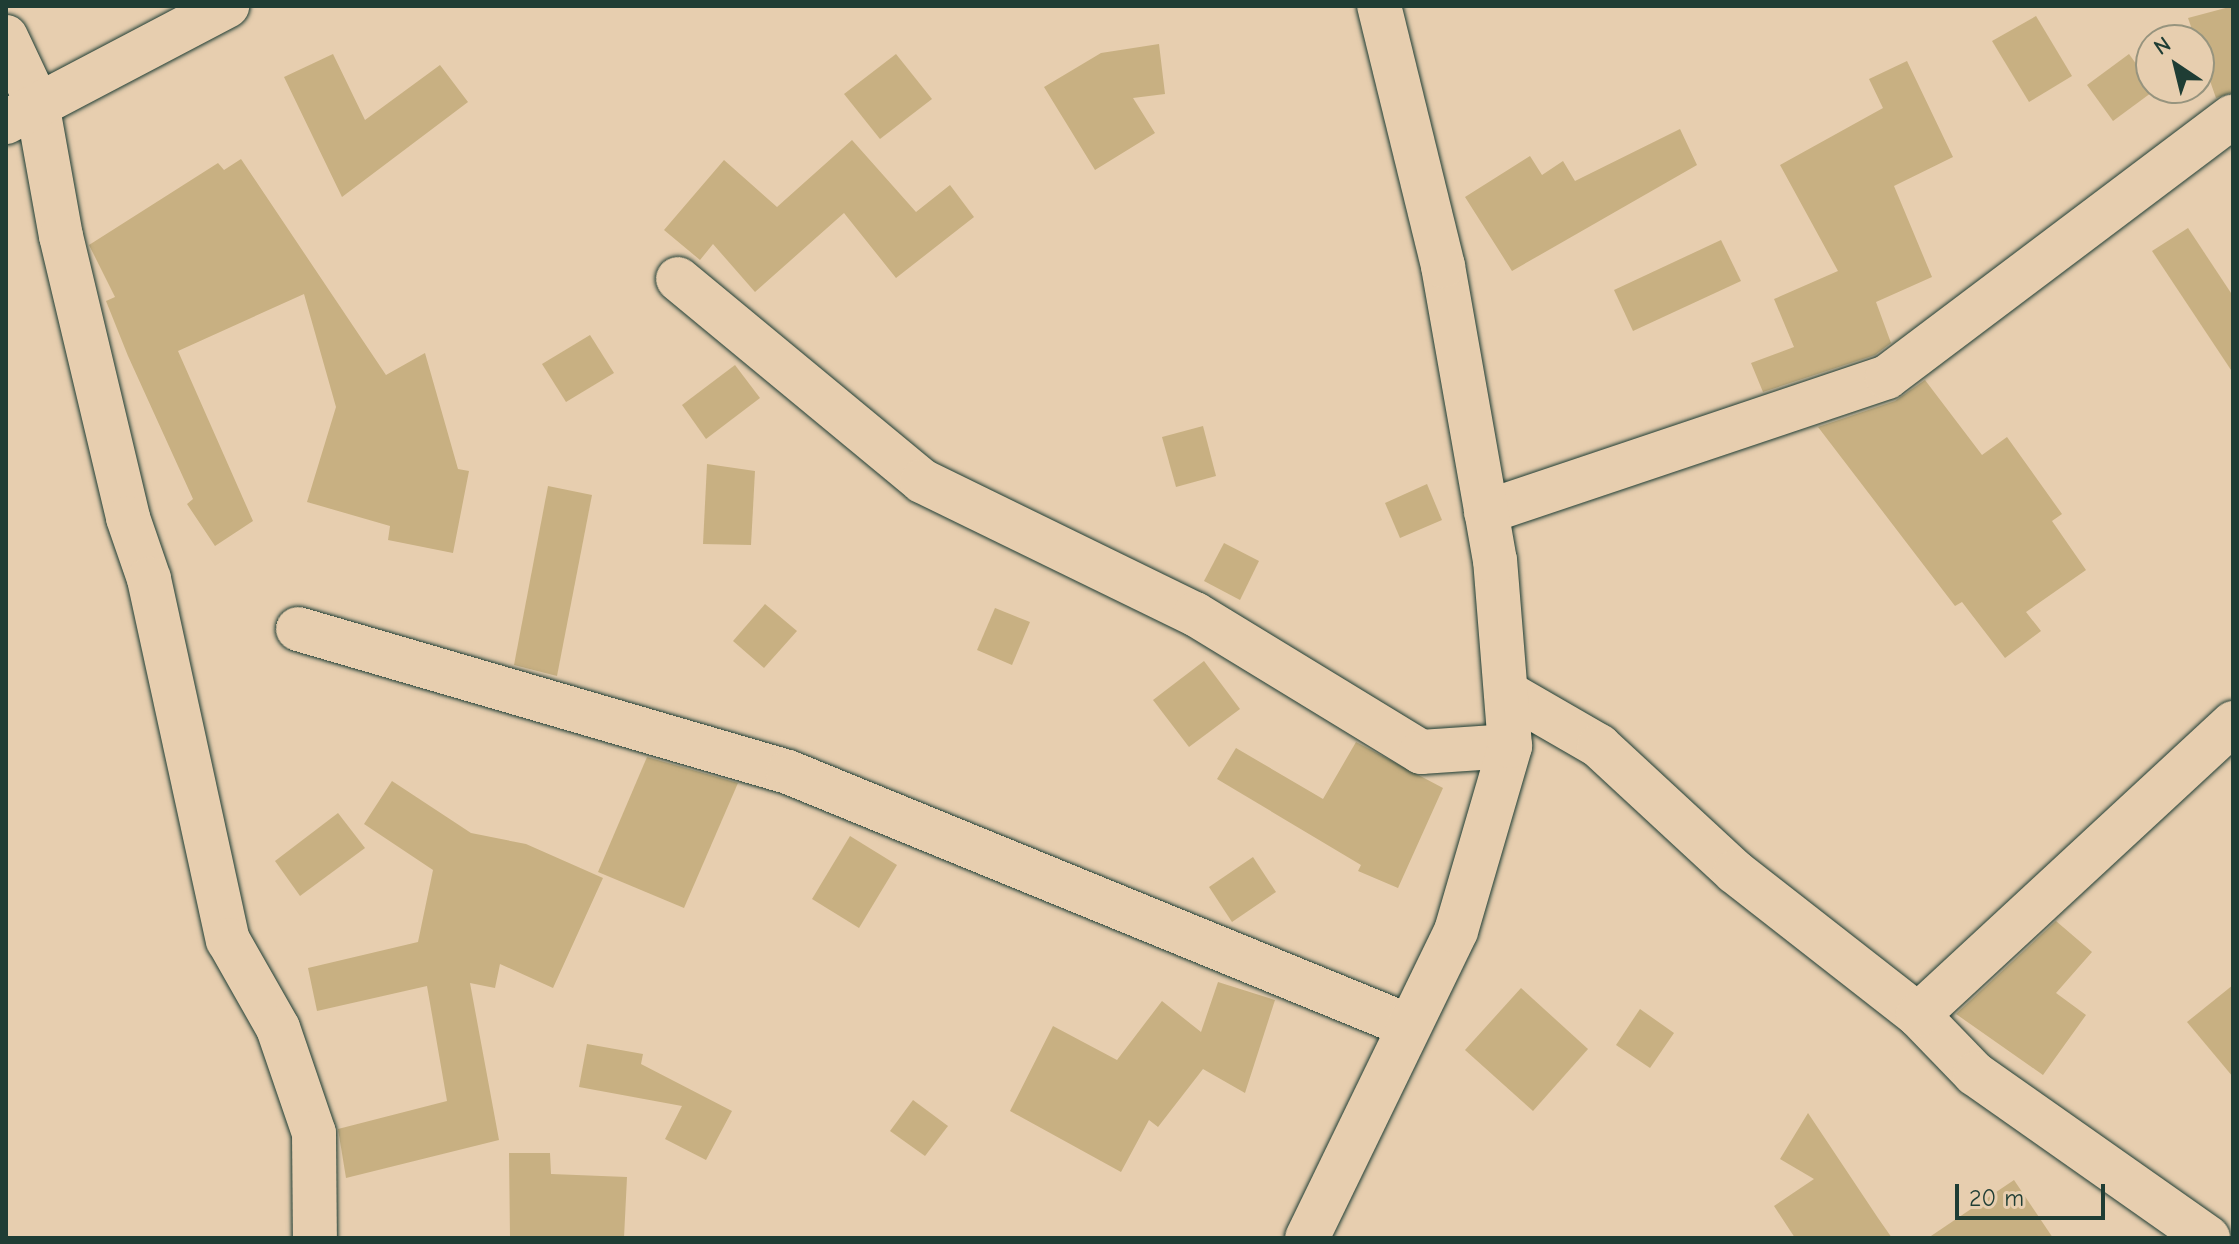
<!DOCTYPE html>
<html>
<head>
<meta charset="utf-8">
<style>
	body { margin:0 }
	#map { position:relative; width:2239px; height:1244px; overflow:hidden; background:#e7ceaf; font-family:"Comic Neue",sans-serif }
	div>[style] { position:absolute }
	[style*='--x'] { left:calc(var(--x)*1px); top:calc(var(--y)*1px); width:calc(var(--w)*1px); rotate:calc(var(--a)*1deg) }
	.building>* { inset:0; background:#c8b082 }
	.roads { filter:drop-shadow(0 0 2px #1f3d34) drop-shadow(0 0 2px #1f3d34) }
	.street>* { height:44px; margin:-22px; padding:0 22px; transform-origin:22px; border-radius:22px; background:#e7ceaf }
	span { translate:-50% -50%; white-space:nowrap; text-align:center; line-height:1.15; -webkit-text-stroke:6px #e7ceaf; paint-order:stroke }
	.frame { position:absolute; inset:0; border:8px solid #1f3d34; pointer-events:none }
	.north { position:absolute; left:2135px; top:24px; width:80px; height:80px; box-sizing:border-box; background:#e7ceaf; border:2px solid #97947e; border-radius:50%; rotate:325deg; font-size:22px; font-weight:700; line-height:32px; text-align:center; color:#1f3d34 }
	.north::after { content:''; display:block; margin:auto; width:28px; height:36px; background:#1f3d34; clip-path:polygon(50% 0,100% 100%,50% 72%,0 100%) }
	.scale { position:absolute; left:1955px; top:1184px; width:150px; height:36px; box-sizing:border-box; border:4px solid #1f3d34; border-top:0; padding-left:10px; font-size:24px; line-height:28px; white-space:nowrap; color:#1f3d34; -webkit-text-stroke:6px #e7ceaf; paint-order:stroke }
</style>
</head>
<body>
<div id="map">
	<div class="building">
		<i style="clip-path:polygon(2233px 6px,2233px 92px,2216px 98px,2188px 18px)"></i>
		<i style="clip-path:polygon(2036px 16px,2072px 76px,2029px 102px,1992px 41px)"></i>
		<i style="clip-path:polygon(1159px 44px,1165px 94px,1133px 98px,1155px 133px,1095px 170px,1044px 87px,1101px 53px)"></i>
		<i style="clip-path:polygon(333px 54px,365px 120px,440px 65px,468px 102px,342px 197px,284px 77px)"></i>
		<i style="clip-path:polygon(896px 54px,932px 99px,880px 139px,844px 94px)"></i>
		<i style="clip-path:polygon(2129px 54px,2155px 90px,2113px 121px,2087px 85px)"></i>
		<i style="clip-path:polygon(1907px 61px,1953px 157px,1894px 186px,1932px 277px,1876px 302px,1891px 343px,1875px 355px,1763px 392px,1751px 363px,1794px 347px,1774px 299px,1838px 271px,1780px 165px,1883px 108px,1869px 79px)"></i>
		<i style="clip-path:polygon(1680px 129px,1697px 165px,1512px 271px,1465px 197px,1530px 156px,1542px 175px,1563px 161px,1575px 181px)"></i>
		<i style="clip-path:polygon(852px 140px,916px 212px,950px 185px,974px 217px,896px 278px,844px 213px,755px 292px,713px 244px,700px 260px,664px 230px,724px 160px,777px 207px)"></i>
		<i style="clip-path:polygon(241px 159px,386px 375px,425px 353px,458px 469px,469px 471px,453px 553px,388px 540px,390px 526px,307px 502px,336px 407px,304px 294px,178px 351px,253px 521px,215px 546px,187px 504px,193px 499px,128px 356px,106px 301px,115px 297px,89px 245px,218px 163px,224px 170px)"></i>
		<i style="clip-path:polygon(2188px 228px,2233px 296px,2233px 373px,2152px 251px)"></i>
		<i style="clip-path:polygon(1721px 240px,1741px 281px,1633px 331px,1614px 290px)"></i>
		<i style="clip-path:polygon(590px 335px,614px 373px,566px 402px,542px 364px)"></i>
		<i style="clip-path:polygon(735px 365px,760px 398px,706px 439px,682px 405px)"></i>
		<i style="clip-path:polygon(1925px 380px,1982px 455px,2007px 437px,2062px 514px,2052px 521px,2086px 570px,2026px 612px,2041px 631px,2005px 658px,1962px 602px,1955px 606px,1818px 427px,1895px 401px)"></i>
		<i style="clip-path:polygon(1203px 426px,1216px 476px,1176px 487px,1162px 437px)"></i>
		<i style="clip-path:polygon(707px 464px,755px 471px,751px 545px,703px 544px)"></i>
		<i style="clip-path:polygon(1427px 484px,1442px 520px,1400px 538px,1385px 503px)"></i>
		<i style="clip-path:polygon(548px 486px,592px 495px,557px 676px,514px 665px)"></i>
		<i style="clip-path:polygon(1224px 543px,1259px 561px,1240px 600px,1204px 581px)"></i>
		<i style="clip-path:polygon(765px 604px,797px 631px,764px 668px,733px 641px)"></i>
		<i style="clip-path:polygon(995px 608px,1030px 622px,1012px 665px,977px 650px)"></i>
		<i style="clip-path:polygon(1204px 661px,1240px 709px,1189px 747px,1153px 700px)"></i>
		<i style="clip-path:polygon(1356px 742px,1443px 788px,1398px 888px,1358px 871px,1361px 865px,1217px 779px,1236px 748px,1323px 799px)"></i>
		<i style="clip-path:polygon(647px 757px,738px 783px,684px 908px,598px 872px)"></i>
		<i style="clip-path:polygon(392px 781px,471px 833px,526px 844px,603px 878px,553px 988px,500px 964px,495px 988px,470px 983px,499px 1140px,346px 1178px,338px 1129px,447px 1101px,427px 986px,317px 1011px,308px 968px,418px 942px,433px 870px,364px 824px)"></i>
		<i style="clip-path:polygon(338px 813px,365px 848px,300px 896px,275px 861px)"></i>
		<i style="clip-path:polygon(850px 836px,897px 865px,859px 928px,812px 899px)"></i>
		<i style="clip-path:polygon(1253px 857px,1276px 892px,1232px 922px,1209px 887px)"></i>
		<i style="clip-path:polygon(2056px 921px,2092px 952px,2056px 993px,2086px 1015px,2043px 1075px,1956px 1014px)"></i>
		<i style="clip-path:polygon(1218px 982px,1275px 1000px,1245px 1093px,1203px 1069px,1158px 1127px,1149px 1120px,1121px 1172px,1010px 1111px,1053px 1026px,1117px 1060px,1162px 1001px,1201px 1032px)"></i>
		<i style="clip-path:polygon(2233px 985px,2233px 1077px,2187px 1022px)"></i>
		<i style="clip-path:polygon(1521px 988px,1588px 1049px,1533px 1111px,1465px 1050px)"></i>
		<i style="clip-path:polygon(1640px 1009px,1674px 1033px,1650px 1068px,1616px 1045px)"></i>
		<i style="clip-path:polygon(587px 1044px,643px 1054px,641px 1064px,732px 1111px,706px 1160px,665px 1139px,682px 1106px,579px 1087px)"></i>
		<i style="clip-path:polygon(913px 1100px,948px 1126px,925px 1156px,890px 1131px)"></i>
		<i style="clip-path:polygon(1808px 1113px,1878px 1218px,1892px 1238px,1795px 1238px,1774px 1206px,1814px 1179px,1780px 1159px)"></i>
		<i style="clip-path:polygon(509px 1153px,550px 1153px,551px 1174px,627px 1177px,624px 1238px,510px 1238px)"></i>
		<i style="clip-path:polygon(2014px 1180px,2053px 1238px,1928px 1238px)"></i>
	</div>
	<div class="roads">
		<div class="street">
			<i style="--x:6;--y:37;--w:73;--a:64.8"></i>
			<i style="--x:37;--y:103;--w:135;--a:79.8"></i>
			<i style="--x:61;--y:236;--w:290;--a:76.6"></i>
			<i style="--x:128;--y:518;--w:65;--a:71"></i>
			<i style="--x:149;--y:579;--w:370;--a:77.7"></i>
			<i style="--x:228;--y:940;--w:101;--a:60.4"></i>
			<i style="--x:278;--y:1028;--w:111;--a:71.1"></i>
			<i style="--x:314;--y:1133;--w:105;--a:89.5"></i>
			<i style="--x:6;--y:122;--w:250;--a:-27.7"></i>
			<i style="--x:678;--y:279;--w:317;--a:39.6"></i>
			<i style="--x:922;--y:481;--w:304;--a:26"></i>
			<i style="--x:1195;--y:614;--w:265;--a:31.4"></i>
			<i style="--x:1421;--y:752;--w:89;--a:-3.9"></i>
			<i style="--x:1486;--y:512;--w:423;--a:-18.6"></i>
			<i style="--x:1887;--y:377;--w:433;--a:-37"></i>
			<i style="--x:298;--y:629;--w:510;--a:16.27"></i>
			<i style="--x:788;--y:772;--w:671;--a:22.25"></i>
			<i style="--x:1509;--y:694;--w:104;--a:30"></i>
			<i style="--x:1599;--y:746;--w:185;--a:42.8"></i>
			<i style="--x:1735;--y:872;--w:232;--a:38"></i>
			<i style="--x:1918;--y:1015;--w:82;--a:46"></i>
			<i style="--x:1975;--y:1074;--w:285;--a:35.1"></i>
			<i style="--x:1918;--y:1015;--w:430;--a:-42.8"></i>
			<i style="--x:1307;--y:1238;--w:341;--a:-64.1"></i>
			<i style="--x:1456;--y:931;--w:193;--a:-73.7"></i>
			<i style="--x:1510;--y:746;--w:186;--a:-94.6"></i>
			<i style="--x:1495;--y:561;--w:300;--a:-100"></i>
			<i style="--x:1443;--y:266;--w:268;--a:-103.8"></i>
		</div>
	</div>
	<div class="frame"></div>
	<div class="north">N</div>
	<div class="scale">20 m</div>
</div>
</body>
</html>
